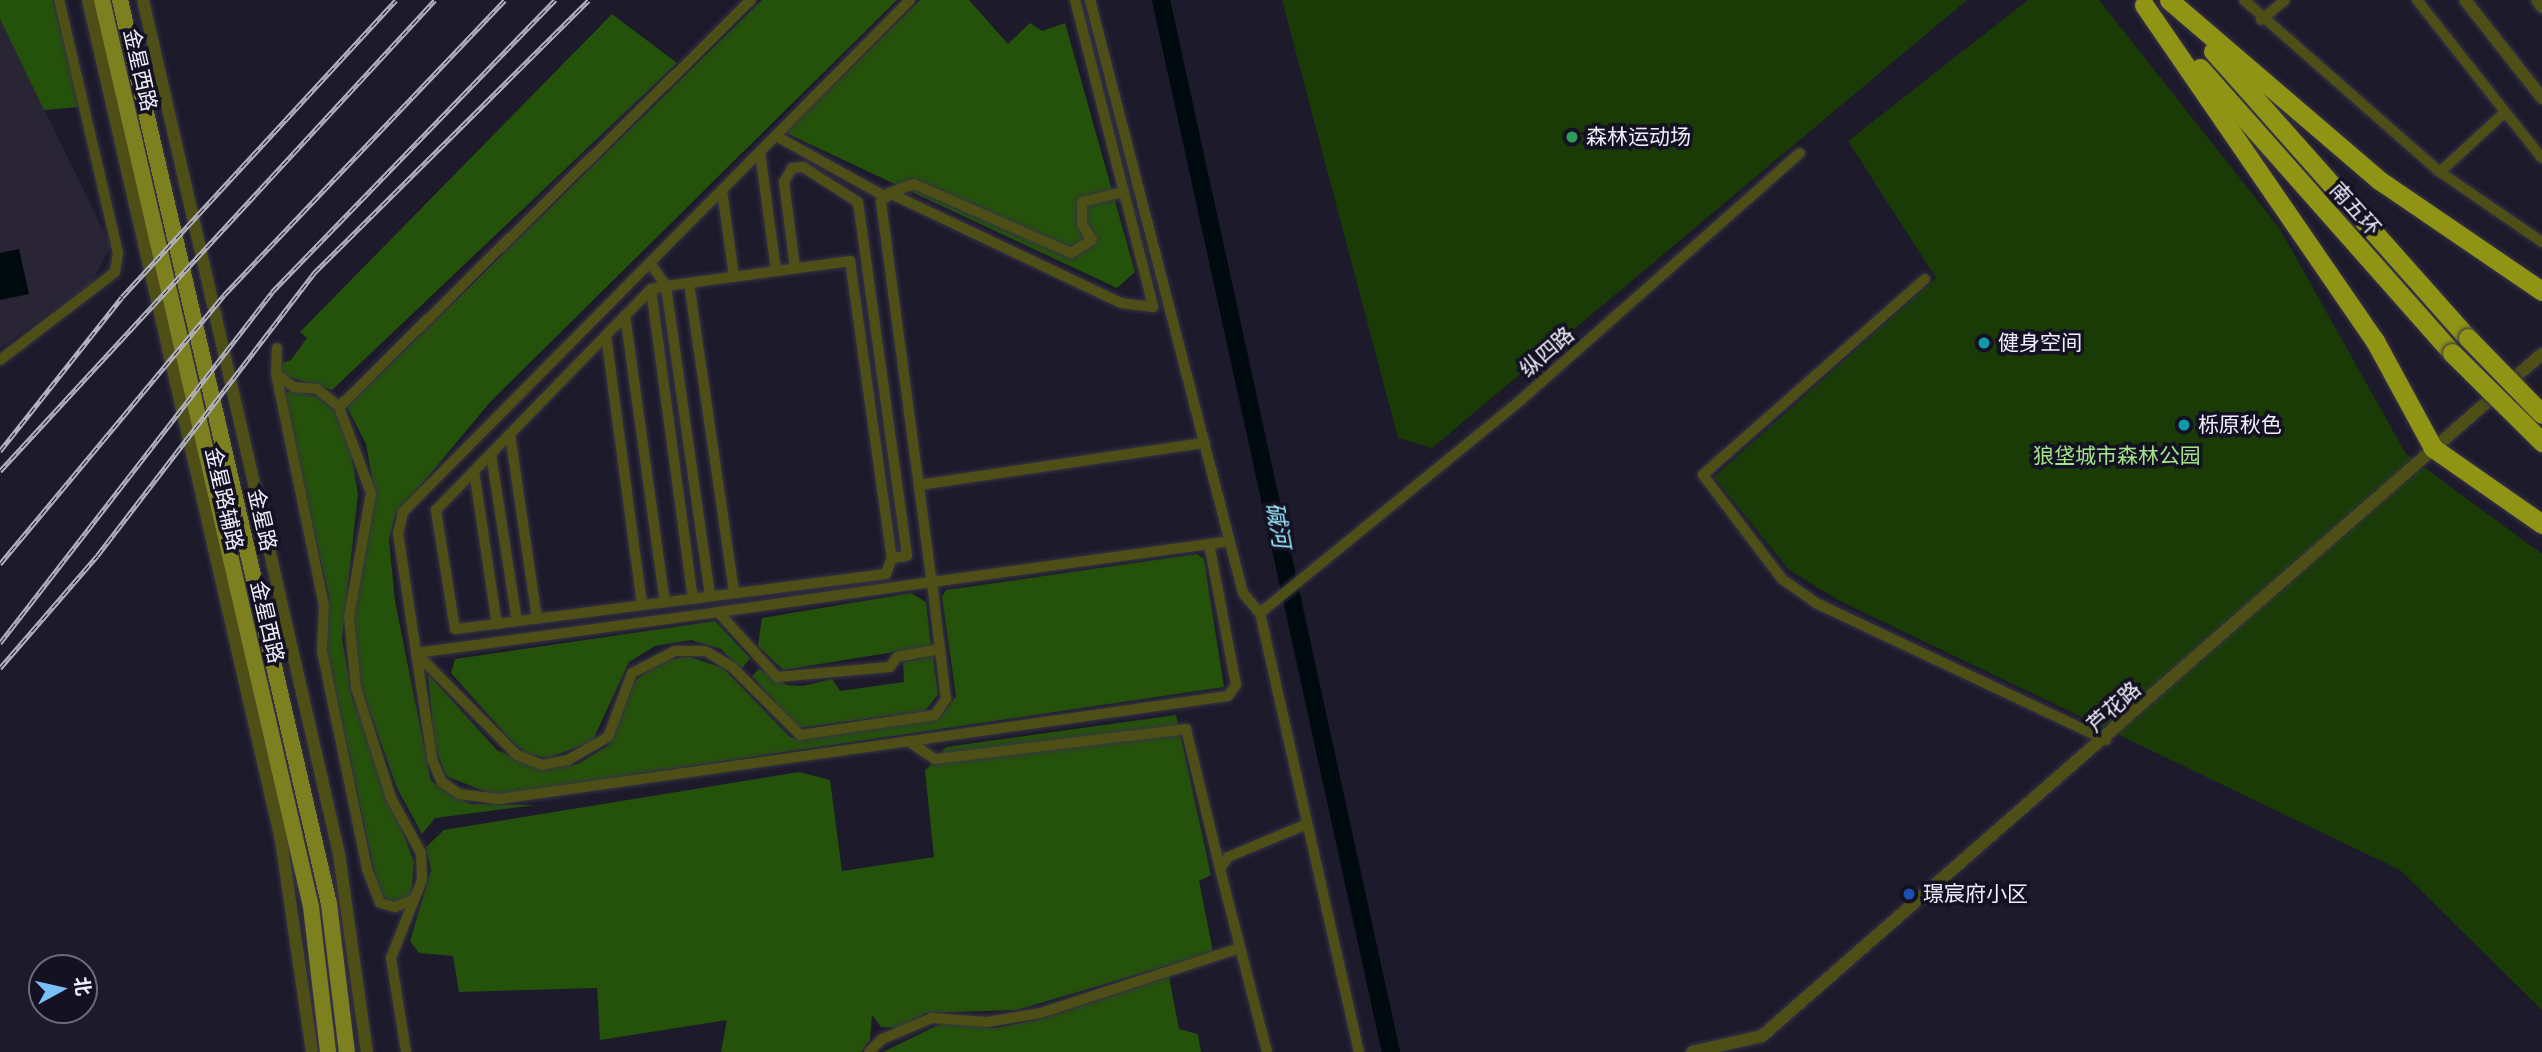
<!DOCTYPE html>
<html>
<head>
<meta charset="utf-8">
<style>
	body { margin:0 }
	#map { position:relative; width:2542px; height:1052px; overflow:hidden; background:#1d1a2c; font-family:Figtree,"Noto Sans SC",sans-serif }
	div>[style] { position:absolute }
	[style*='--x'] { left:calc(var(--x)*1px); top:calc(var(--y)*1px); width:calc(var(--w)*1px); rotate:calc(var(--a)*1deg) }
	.commercial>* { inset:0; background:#292535 }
	.green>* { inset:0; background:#1a3b06 }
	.forest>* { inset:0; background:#25520a }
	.water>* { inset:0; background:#010a0e }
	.river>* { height:18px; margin:-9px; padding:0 9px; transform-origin:9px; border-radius:9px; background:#010a0e }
	.roads { filter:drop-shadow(0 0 2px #363445) drop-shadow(0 0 2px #363445) }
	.minor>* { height:10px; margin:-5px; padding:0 5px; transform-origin:5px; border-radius:5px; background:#4d4f17 }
	.tertiary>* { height:12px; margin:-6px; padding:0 6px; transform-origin:6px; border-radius:6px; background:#4d4f17 }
	.primary>* { height:16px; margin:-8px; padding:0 8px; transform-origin:8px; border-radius:8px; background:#7d801f }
	.motorway>* { height:19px; margin:-9.5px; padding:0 9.5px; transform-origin:9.5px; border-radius:9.5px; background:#909414 }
	.rail>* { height:5px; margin-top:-2.5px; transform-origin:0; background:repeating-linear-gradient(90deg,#141122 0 8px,#b2b1bf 0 16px); box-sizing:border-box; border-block:2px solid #b2b1bf }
	.bridges { filter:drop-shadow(0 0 2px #363445) drop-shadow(0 0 2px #363445) }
	.motorway-bridge>* { height:19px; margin:-9.5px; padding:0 9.5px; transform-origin:9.5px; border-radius:9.5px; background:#909414 }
	.dots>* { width:19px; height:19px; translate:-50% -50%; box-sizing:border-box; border:4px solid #141122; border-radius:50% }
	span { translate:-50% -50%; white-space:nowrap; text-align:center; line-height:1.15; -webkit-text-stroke:7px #141122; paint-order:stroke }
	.street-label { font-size:21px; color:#f0effb }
	.poi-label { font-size:21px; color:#f0effb }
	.left { translate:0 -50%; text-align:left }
	.park-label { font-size:21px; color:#a2e486 }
	.water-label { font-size:23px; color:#98e8ff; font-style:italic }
	.north { position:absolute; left:28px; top:954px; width:70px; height:70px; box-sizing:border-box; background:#141122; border:2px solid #6c6a79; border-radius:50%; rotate:82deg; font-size:19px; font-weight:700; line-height:28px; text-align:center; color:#f0effb }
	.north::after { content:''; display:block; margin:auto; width:24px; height:32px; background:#78bff8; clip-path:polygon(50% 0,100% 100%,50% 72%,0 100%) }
</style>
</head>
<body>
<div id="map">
	<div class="commercial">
		<i style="clip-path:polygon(0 19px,111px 246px,91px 283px,0 348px)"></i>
	</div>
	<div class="green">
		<i style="clip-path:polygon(1282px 0,1967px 0,1432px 448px,1398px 438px)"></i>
		<i style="clip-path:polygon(2028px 0,2099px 0,2280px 229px,2406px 454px,2542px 554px,2542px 1010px,2400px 870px,1840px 601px,1789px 570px,1714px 477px,1936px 278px,1848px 141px)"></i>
	</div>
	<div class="forest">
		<i style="clip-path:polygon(0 0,53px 0,79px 107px,44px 110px,0 19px)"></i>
		<i style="clip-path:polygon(762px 0,897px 0,491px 401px,395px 516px,389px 540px,395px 601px,431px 781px,470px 804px,536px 805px,435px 818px,422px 834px,397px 788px,361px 687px,353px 619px,374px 490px,366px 444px,347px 407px)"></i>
		<i style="clip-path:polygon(920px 0,969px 0,1008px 44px,1030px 23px,1042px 31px,1065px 23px,1135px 272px,1117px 288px,786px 133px)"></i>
		<i style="clip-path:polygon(612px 14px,677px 63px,332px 390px,286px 376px,276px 365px,291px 360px,307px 338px,300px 332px)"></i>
		<i style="clip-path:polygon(290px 390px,318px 397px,339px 415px,350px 447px,358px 494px,342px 639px,352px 697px,414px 862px,411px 899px,393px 903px,379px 894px,327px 651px,329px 597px,283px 395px)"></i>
		<i style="clip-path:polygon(1197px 554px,1204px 559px,1224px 687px,494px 795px,446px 776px,434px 744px,428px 674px,497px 750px,543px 770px,578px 764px,609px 745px,635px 681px,659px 662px,687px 656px,723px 668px,791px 738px,939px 719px,956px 696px,942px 597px,946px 590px)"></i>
		<i style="clip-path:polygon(911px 593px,926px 602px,931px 646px,783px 670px,758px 646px,762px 618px)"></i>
		<i style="clip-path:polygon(715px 621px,750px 658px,741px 670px,721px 649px,691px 640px,655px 646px,629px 662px,592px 742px,547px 758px,525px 753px,508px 737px,451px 673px,455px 659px)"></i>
		<i style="clip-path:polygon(933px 656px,938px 694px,925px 711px,798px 728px,752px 676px,759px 669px,787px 685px,803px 686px,832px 679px,840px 691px,904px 682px,903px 662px)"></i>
		<i style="clip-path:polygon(1176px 715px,1211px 875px,1199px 881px,1213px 952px,1017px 1010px,926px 1013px,903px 1028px,881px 1027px,872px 1015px,870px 1040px,861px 1052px,721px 1052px,727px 1020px,600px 1040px,597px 988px,459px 992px,453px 956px,419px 953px,410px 941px,431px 870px,426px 847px,444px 830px,799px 772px,830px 780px,842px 871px,934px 857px,925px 771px,946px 747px)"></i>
		<i style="clip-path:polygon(1169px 977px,1179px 1029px,1198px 1034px,1201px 1052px,883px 1052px,940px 1024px,996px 1028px,1045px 1018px)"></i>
	</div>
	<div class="water">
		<i style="clip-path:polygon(19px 249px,29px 294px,0 300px,0 253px)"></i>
	</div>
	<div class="river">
		<i style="--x:1161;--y:0;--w:1077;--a:77.67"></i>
	</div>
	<div class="roads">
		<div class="minor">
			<i style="--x:910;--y:0;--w:721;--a:134.72"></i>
			<i style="--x:403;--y:512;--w:22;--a:103"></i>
			<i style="--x:398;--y:533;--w:229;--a:81.4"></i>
			<i style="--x:432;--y:759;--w:25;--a:67"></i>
			<i style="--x:442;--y:782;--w:21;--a:35"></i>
			<i style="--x:459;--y:794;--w:40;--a:7.1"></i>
			<i style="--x:499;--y:799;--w:736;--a:-8.04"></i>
			<i style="--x:1228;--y:696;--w:14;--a:-54"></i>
			<i style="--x:1236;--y:685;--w:144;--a:-100.8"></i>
			<i style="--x:1075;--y:0;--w:317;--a:75.7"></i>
			<i style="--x:1153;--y:307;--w:32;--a:-173"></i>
			<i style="--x:1121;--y:303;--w:257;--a:-154.6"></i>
			<i style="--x:889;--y:193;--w:12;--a:132"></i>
			<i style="--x:881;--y:202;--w:383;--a:82.4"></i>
			<i style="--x:932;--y:582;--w:118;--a:83.2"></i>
			<i style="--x:946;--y:699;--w:19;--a:125"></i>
			<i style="--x:935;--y:715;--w:136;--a:171.6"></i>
			<i style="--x:800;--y:735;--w:96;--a:-135"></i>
			<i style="--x:732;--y:667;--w:31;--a:-149"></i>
			<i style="--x:705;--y:651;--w:30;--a:180"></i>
			<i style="--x:675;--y:651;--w:48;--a:152.9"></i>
			<i style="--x:632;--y:673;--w:68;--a:110.6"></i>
			<i style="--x:608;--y:737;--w:46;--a:150.1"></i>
			<i style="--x:568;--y:760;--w:26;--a:169"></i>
			<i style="--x:542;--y:765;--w:27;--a:-158"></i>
			<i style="--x:517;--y:755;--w:144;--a:-134.7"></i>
			<i style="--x:416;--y:653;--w:305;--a:-7.7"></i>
			<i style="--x:718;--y:612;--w:216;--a:-8"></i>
			<i style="--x:932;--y:582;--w:280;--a:-7.8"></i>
			<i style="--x:1209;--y:544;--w:21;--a:-8"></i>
			<i style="--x:1090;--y:0;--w:612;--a:75.53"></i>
			<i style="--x:1243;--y:593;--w:26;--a:50"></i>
			<i style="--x:1260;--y:613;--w:450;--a:77.3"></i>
			<i style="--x:2244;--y:0;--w:261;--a:41.3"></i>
			<i style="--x:2440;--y:172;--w:124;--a:34.5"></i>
			<i style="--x:2417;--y:0;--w:201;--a:51.7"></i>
			<i style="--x:2261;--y:20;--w:31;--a:-40"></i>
			<i style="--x:776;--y:136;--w:126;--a:29"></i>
			<i style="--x:760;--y:152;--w:120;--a:82.3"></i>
			<i style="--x:2440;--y:172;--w:88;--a:-42.7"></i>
			<i style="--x:722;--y:190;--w:88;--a:82.1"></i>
			<i style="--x:889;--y:193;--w:27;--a:-20"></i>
			<i style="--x:914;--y:184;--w:171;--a:23.7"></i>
			<i style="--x:1071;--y:253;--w:25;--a:-32"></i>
			<i style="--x:1092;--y:240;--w:19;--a:-122"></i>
			<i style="--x:1082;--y:224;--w:22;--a:-90"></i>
			<i style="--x:1082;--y:202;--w:41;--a:-14"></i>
			<i style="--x:650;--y:263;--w:28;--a:55"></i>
			<i style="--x:666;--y:286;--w:186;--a:-7.7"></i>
			<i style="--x:850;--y:261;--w:300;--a:82"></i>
			<i style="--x:892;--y:558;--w:17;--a:111"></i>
			<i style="--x:886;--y:574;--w:434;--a:172.7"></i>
			<i style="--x:455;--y:629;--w:121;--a:-99.1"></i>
			<i style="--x:436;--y:510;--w:308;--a:-45.8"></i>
			<i style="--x:651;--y:289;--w:15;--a:-11"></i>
			<i style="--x:666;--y:286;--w:313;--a:81.9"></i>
			<i style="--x:795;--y:268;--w:87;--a:-97.3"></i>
			<i style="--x:784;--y:182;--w:16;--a:-60"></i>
			<i style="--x:792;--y:168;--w:11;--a:-5"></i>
			<i style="--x:803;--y:167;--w:65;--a:32.5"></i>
			<i style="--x:858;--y:202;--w:357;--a:82.1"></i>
			<i style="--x:907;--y:556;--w:15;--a:172"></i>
			<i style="--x:1925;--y:279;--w:296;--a:138.6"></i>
			<i style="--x:1703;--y:475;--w:131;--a:52.8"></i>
			<i style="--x:1782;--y:579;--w:42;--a:35.2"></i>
			<i style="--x:1816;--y:603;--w:321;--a:25.3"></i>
			<i style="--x:689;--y:283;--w:313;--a:81.7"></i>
			<i style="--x:651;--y:289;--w:313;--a:82.3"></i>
			<i style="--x:625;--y:315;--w:290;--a:82.1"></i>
			<i style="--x:606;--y:335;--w:272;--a:82.4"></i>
			<i style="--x:277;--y:348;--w:26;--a:92"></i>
			<i style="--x:276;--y:374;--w:22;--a:36"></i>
			<i style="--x:294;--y:387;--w:23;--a:5"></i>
			<i style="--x:317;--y:389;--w:28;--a:39"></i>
			<i style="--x:339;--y:407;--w:92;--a:69.6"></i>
			<i style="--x:371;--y:493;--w:126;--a:100.1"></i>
			<i style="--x:349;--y:617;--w:71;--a:84.4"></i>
			<i style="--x:356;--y:688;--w:115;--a:72.3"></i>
			<i style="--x:391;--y:798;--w:63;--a:61.4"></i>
			<i style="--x:421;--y:853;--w:27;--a:88"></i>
			<i style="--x:422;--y:880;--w:84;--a:111.7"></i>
			<i style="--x:391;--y:958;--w:95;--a:80.9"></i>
			<i style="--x:0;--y:360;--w:145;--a:-37.4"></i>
			<i style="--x:115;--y:272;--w:19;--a:-81"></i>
			<i style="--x:118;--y:253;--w:260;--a:-103.1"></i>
			<i style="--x:276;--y:374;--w:236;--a:78.3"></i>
			<i style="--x:324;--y:605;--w:46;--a:92.5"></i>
			<i style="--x:322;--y:651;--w:223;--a:78.3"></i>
			<i style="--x:367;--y:869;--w:36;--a:69"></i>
			<i style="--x:380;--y:903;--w:16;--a:15"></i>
			<i style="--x:395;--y:907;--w:21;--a:-23"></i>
			<i style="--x:339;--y:407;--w:579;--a:-44.65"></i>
			<i style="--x:510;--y:434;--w:187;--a:81.7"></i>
			<i style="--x:491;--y:454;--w:169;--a:81.2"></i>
			<i style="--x:474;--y:471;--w:155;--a:81.5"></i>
			<i style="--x:919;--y:485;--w:289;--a:-8.4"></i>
			<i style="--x:718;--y:612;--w:88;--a:47.8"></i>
			<i style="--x:777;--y:677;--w:113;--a:-5.1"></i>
			<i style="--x:890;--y:667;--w:12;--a:-55"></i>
			<i style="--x:897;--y:657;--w:44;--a:-10.5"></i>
			<i style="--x:1260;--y:613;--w:338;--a:-39.2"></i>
			<i style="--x:1522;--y:399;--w:371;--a:-41.5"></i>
			<i style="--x:908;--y:741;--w:32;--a:34"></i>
			<i style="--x:935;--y:759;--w:253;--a:-6.8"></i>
			<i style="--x:1186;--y:729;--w:144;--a:76.3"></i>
			<i style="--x:869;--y:1052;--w:18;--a:-45"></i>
			<i style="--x:882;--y:1039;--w:54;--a:-22.8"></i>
			<i style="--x:932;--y:1018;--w:55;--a:4.2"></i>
			<i style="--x:987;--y:1022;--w:55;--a:-9.5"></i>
			<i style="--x:1041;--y:1013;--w:209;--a:-18.1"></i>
			<i style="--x:1267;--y:1052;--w:189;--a:-104.4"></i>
			<i style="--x:1220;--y:869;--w:14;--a:-56"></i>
			<i style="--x:1228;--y:857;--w:86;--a:-22.7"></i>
		</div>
		<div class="tertiary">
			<i style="--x:88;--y:0;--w:862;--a:77.06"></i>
			<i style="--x:281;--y:840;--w:214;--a:81.7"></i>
			<i style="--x:143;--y:0;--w:876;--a:77.07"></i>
			<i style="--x:339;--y:854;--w:200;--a:82"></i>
			<i style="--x:2465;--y:0;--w:125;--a:51.8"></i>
			<i style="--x:2537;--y:0;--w:9;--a:54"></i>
			<i style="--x:1692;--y:1052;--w:72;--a:-12.9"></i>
			<i style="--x:1762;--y:1036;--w:1036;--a:-41.17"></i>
		</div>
		<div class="primary">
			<i style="--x:102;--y:0;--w:931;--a:77.02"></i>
			<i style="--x:311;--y:907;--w:146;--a:83.3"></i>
			<i style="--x:120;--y:0;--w:928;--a:76.98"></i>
			<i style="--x:329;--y:904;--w:149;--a:83.1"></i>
		</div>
		<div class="motorway">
			<i style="--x:2169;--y:0;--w:277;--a:40.6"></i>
			<i style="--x:2379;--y:180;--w:197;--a:34.3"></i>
			<i style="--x:2144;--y:5;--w:408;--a:55.5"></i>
			<i style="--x:2375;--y:341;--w:122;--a:61.5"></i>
			<i style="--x:2433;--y:448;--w:133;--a:34.9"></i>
			<i style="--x:2213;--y:51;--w:384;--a:48.4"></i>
			<i style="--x:2200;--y:68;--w:380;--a:48.5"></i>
		</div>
	</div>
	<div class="rail">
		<i style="--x:0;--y:451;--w:196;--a:-51.6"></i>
		<i style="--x:122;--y:297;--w:404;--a:-47.3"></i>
		<i style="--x:0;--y:471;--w:641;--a:-47.28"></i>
		<i style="--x:0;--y:564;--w:350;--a:-50.2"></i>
		<i style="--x:224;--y:295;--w:407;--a:-46.4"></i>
		<i style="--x:0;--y:643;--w:444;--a:-52.2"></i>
		<i style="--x:272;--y:292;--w:407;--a:-45.9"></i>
		<i style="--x:0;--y:668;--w:148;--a:-49.1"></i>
		<i style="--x:97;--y:556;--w:357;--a:-52.5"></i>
		<i style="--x:314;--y:273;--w:387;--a:-44.8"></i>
	</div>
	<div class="bridges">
		<div class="motorway-bridge">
			<i style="--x:2468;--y:338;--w:106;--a:45.8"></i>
			<i style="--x:2452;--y:353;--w:127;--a:44.7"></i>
		</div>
	</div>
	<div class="dots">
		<i style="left:1572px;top:137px;background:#2e9e5b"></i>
		<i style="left:1984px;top:343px;background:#0f9aa8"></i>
		<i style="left:2184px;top:425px;background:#0f9aa8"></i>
		<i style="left:1909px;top:894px;background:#1a4fb4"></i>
	</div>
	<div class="street-label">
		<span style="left:140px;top:70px;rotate:77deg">金星西路</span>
		<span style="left:2355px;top:209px;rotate:48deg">南五环</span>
		<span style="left:1547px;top:352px;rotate:-41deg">纵四路</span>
		<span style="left:224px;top:499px;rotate:77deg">金星路辅路</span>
		<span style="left:262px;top:520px;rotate:77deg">金星路</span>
		<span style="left:267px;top:622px;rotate:77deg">金星西路</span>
		<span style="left:2114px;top:707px;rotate:-42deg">芦花路</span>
	</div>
	<div class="poi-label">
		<span class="left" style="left:1586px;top:137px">森林运动场</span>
		<span class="left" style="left:1998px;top:343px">健身空间</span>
		<span class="left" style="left:2198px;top:425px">栎原秋色</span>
		<span class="left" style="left:1923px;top:894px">璟宸府小区</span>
	</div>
	<div class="park-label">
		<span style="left:2117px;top:456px">狼垡城市森林公园</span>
	</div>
	<div class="water-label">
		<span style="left:1278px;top:525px;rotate:80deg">碱河</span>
	</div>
	<div class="north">北</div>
</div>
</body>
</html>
